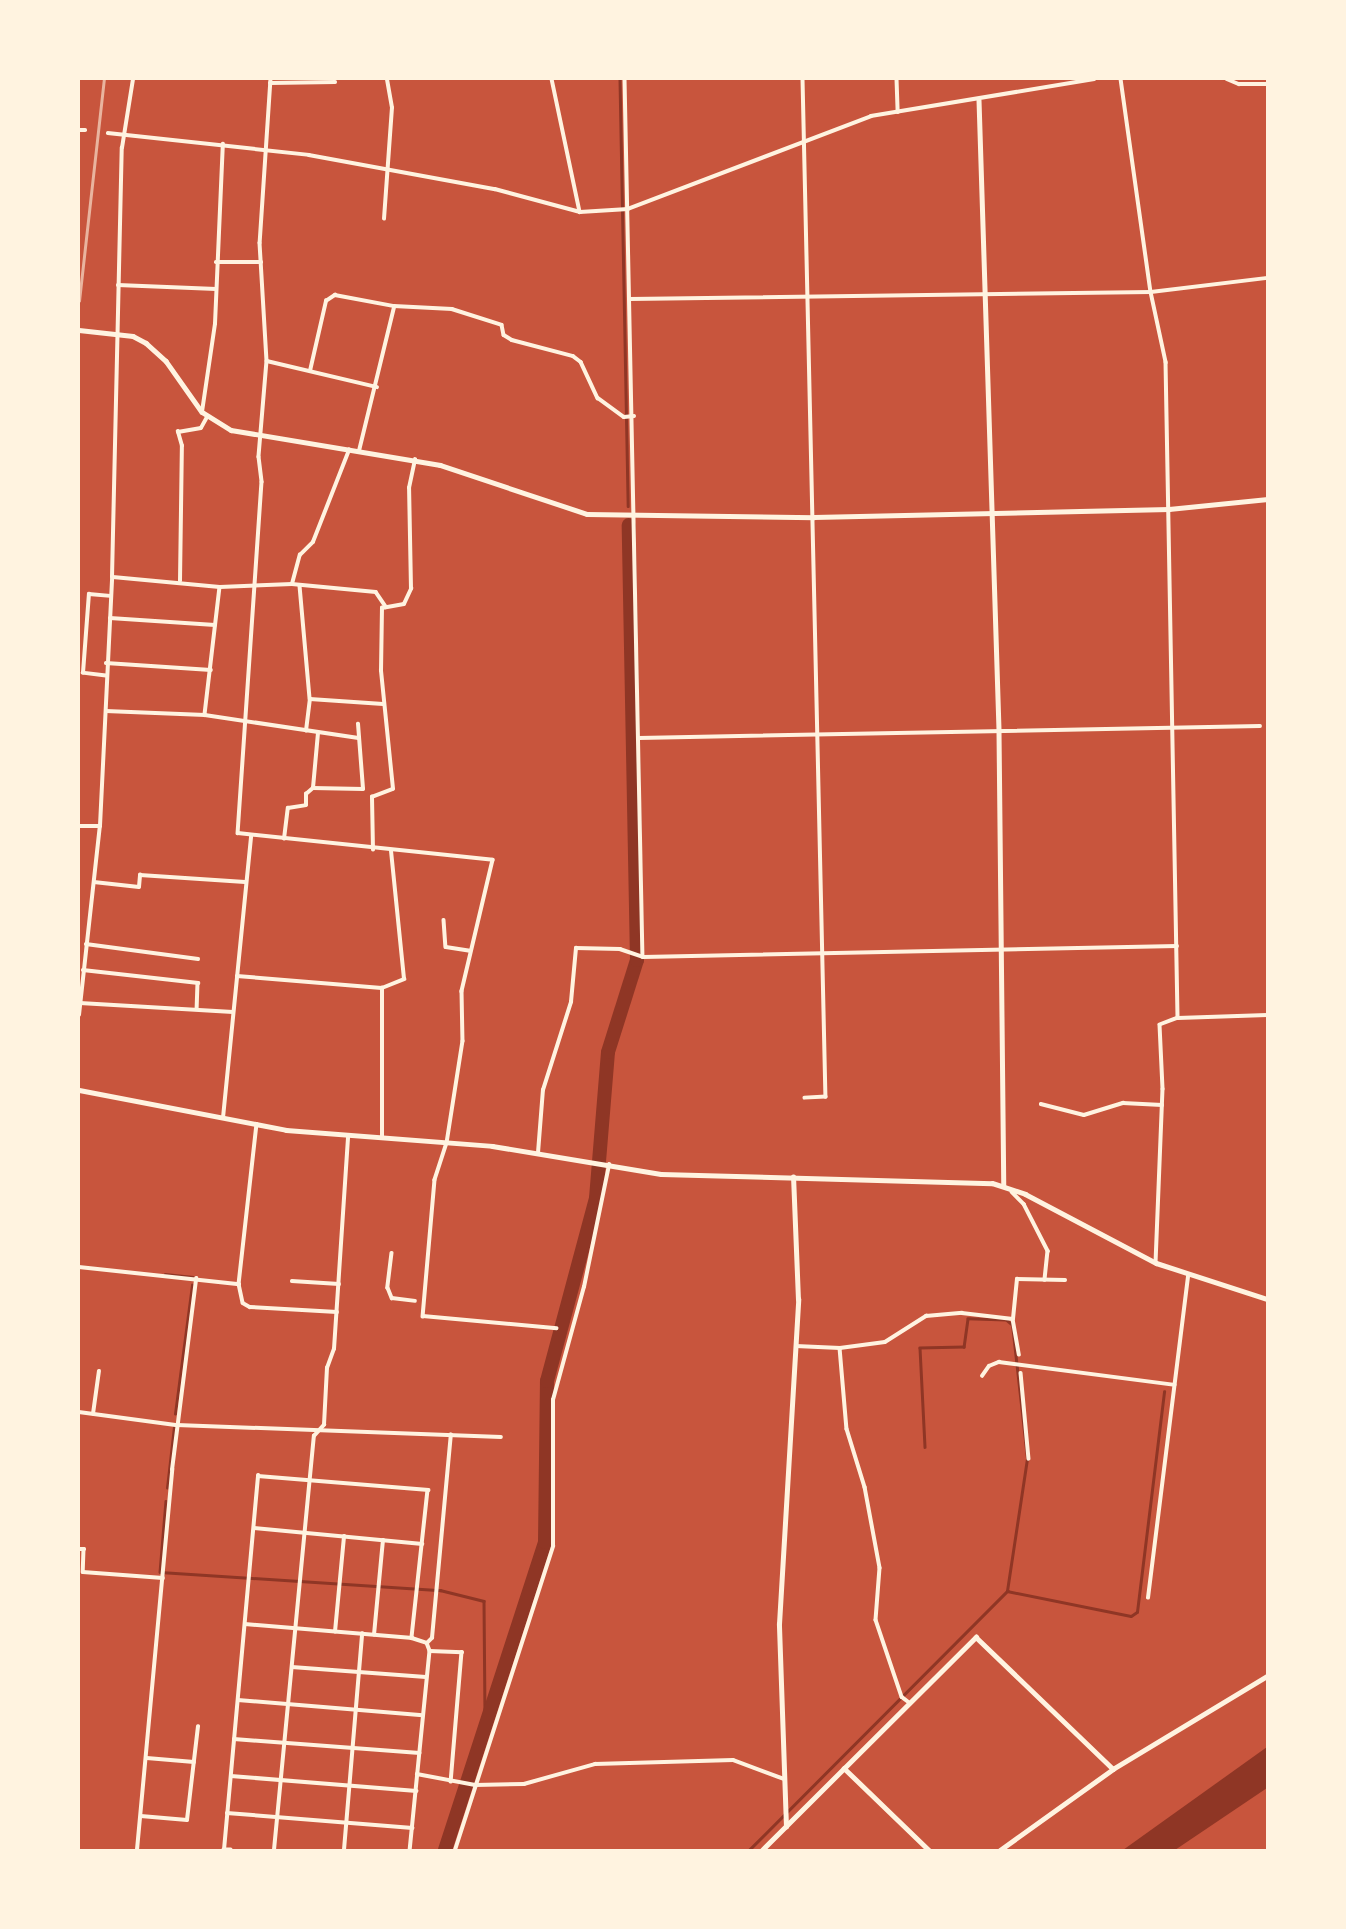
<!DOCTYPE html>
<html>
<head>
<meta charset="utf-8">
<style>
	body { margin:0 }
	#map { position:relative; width:1346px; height:1929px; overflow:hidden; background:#c8553d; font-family:Lato,sans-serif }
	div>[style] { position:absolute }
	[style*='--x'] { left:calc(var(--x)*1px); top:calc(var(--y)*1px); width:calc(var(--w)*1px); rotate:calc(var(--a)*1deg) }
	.water>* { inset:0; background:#8f3625 }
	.stream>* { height:2.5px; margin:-1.25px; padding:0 1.25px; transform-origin:1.25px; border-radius:1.25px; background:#8f3625 }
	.river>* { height:14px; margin:-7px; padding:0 7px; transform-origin:7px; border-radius:7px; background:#8f3625 }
	.minor>* { height:3.5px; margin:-1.75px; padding:0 1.75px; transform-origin:1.75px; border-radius:1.75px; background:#fff3e0 }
	.tertiary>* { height:4.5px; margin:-2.25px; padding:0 2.25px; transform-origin:2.25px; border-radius:2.25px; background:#fff3e0 }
	.primary>* { height:5px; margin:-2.5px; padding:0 2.5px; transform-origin:2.5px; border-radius:2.5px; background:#fff3e0 }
	.rail>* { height:2.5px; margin:-1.25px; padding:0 1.25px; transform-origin:1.25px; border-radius:1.25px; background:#e9b49f }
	span { translate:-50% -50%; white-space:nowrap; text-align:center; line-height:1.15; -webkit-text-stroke:7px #fff3e0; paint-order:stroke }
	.frame { position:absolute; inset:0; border:80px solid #fff3e0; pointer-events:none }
</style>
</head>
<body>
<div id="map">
	<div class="water">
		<i style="clip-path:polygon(1267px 1747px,1267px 1788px,1175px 1850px,1123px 1850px)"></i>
	</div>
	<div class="stream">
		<i style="--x:620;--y:79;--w:427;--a:88.9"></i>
		<i style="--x:165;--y:1274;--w:28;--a:6"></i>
		<i style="--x:175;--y:1414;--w:130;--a:-82.5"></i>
		<i style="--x:167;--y:1488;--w:61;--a:-83.5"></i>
		<i style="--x:166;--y:1501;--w:71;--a:94.8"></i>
		<i style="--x:160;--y:1572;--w:281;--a:3.7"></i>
		<i style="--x:440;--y:1590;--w:45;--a:14"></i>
		<i style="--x:484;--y:1601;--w:123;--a:89.5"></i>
		<i style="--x:1007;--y:1591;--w:126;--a:11.4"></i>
		<i style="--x:1131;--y:1616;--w:7;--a:-34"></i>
		<i style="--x:1137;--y:1612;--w:222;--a:-83"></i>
		<i style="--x:749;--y:1850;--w:366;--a:-45.1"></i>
		<i style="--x:1007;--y:1591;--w:134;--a:-81.4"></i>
		<i style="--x:1027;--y:1458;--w:134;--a:-96.4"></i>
		<i style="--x:1012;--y:1325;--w:8;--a:-140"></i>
		<i style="--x:1006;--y:1320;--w:38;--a:-178"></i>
		<i style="--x:968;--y:1319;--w:28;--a:98"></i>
		<i style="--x:964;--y:1347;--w:44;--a:178.7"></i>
		<i style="--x:920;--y:1348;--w:99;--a:87.1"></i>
	</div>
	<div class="river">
		<i style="--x:445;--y:1850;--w:324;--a:-72"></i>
		<i style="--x:545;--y:1542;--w:161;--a:-89.3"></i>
		<i style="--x:547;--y:1381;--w:189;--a:-75"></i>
		<i style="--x:596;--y:1198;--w:146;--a:-85.3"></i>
		<i style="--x:608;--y:1052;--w:96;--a:-72.5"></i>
		<i style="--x:637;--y:960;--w:435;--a:-91.1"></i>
	</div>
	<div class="minor">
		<i style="--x:271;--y:79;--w:164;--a:93.8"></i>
		<i style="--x:260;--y:243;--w:118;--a:86.6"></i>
		<i style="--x:267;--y:361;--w:96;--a:94.8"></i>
		<i style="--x:259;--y:457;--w:25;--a:83"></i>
		<i style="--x:262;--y:482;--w:352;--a:93.9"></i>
		<i style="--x:238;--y:833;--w:256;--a:6"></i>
		<i style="--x:493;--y:860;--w:135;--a:103.3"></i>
		<i style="--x:462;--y:991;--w:50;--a:88.9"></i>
		<i style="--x:463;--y:1041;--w:103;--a:98.9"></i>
		<i style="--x:447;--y:1143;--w:39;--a:108"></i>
		<i style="--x:435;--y:1180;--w:137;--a:95"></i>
		<i style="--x:423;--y:1316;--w:134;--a:5.2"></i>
		<i style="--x:552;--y:79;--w:136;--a:78.1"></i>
		<i style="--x:625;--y:79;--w:878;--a:88.83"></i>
		<i style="--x:803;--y:79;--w:1018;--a:88.71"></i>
		<i style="--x:826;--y:1097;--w:21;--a:177"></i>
		<i style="--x:897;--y:79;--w:33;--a:88"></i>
		<i style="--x:1121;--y:79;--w:215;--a:82"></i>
		<i style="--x:1151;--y:292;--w:72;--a:77.9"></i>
		<i style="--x:1166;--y:362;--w:656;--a:88.95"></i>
		<i style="--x:1178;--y:1018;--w:19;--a:159"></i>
		<i style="--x:1160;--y:1025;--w:64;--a:87.3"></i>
		<i style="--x:1163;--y:1089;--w:174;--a:92.3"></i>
		<i style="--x:1227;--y:79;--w:13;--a:23"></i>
		<i style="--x:1239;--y:84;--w:28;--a:0"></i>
		<i style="--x:270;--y:83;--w:65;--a:-0.9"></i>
		<i style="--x:79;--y:130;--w:6;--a:0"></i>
		<i style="--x:108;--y:133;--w:202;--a:6.2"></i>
		<i style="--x:309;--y:155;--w:189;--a:10.4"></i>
		<i style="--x:495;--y:189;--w:88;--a:15.1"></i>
		<i style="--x:580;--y:212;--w:48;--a:-3.6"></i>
		<i style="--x:628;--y:209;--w:260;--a:-20.9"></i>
		<i style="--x:871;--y:116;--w:226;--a:-9.4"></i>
		<i style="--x:384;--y:219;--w:111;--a:-85.9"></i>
		<i style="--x:392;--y:108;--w:29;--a:-100"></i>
		<i style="--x:216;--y:262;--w:45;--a:0"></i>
		<i style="--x:118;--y:285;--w:98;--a:2.3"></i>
		<i style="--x:630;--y:299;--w:521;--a:-0.77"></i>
		<i style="--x:1151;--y:292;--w:117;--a:-6.9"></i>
		<i style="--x:267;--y:361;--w:113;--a:13.3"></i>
		<i style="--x:310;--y:371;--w:72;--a:-77.1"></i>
		<i style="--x:326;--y:301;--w:11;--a:-34"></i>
		<i style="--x:335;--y:295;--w:60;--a:10.6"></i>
		<i style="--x:394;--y:306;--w:58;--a:3"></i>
		<i style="--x:452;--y:309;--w:52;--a:17.7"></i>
		<i style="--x:502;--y:325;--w:10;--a:79"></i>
		<i style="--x:504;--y:335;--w:9;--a:32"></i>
		<i style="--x:512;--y:340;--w:63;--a:14.7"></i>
		<i style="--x:573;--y:356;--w:10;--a:37"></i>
		<i style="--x:581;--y:362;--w:40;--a:65"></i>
		<i style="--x:598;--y:398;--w:32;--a:36"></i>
		<i style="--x:624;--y:417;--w:10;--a:-6"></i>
		<i style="--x:202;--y:412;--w:89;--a:-81.6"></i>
		<i style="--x:215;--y:324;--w:180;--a:-87.5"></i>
		<i style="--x:359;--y:451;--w:148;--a:-76.3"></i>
		<i style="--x:113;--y:577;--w:107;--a:5.3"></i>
		<i style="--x:220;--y:587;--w:129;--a:96.7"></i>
		<i style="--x:180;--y:581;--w:135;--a:-89.2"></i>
		<i style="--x:182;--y:446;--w:15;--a:-106"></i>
		<i style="--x:178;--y:432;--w:23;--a:-10"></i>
		<i style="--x:201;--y:428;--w:13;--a:-61"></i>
		<i style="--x:292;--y:584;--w:30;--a:-75"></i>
		<i style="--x:300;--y:555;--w:18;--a:-45"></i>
		<i style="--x:313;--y:542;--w:99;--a:-68.6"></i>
		<i style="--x:300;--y:586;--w:113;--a:84.9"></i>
		<i style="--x:310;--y:699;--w:73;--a:3.9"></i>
		<i style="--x:220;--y:587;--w:72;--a:-2.4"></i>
		<i style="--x:292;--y:584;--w:84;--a:5.4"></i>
		<i style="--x:376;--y:592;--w:18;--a:56"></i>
		<i style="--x:110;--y:618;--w:105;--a:3.8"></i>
		<i style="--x:106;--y:663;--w:105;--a:3.8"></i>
		<i style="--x:106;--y:676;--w:23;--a:-173"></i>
		<i style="--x:83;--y:673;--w:79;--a:-85.7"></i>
		<i style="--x:89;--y:594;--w:21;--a:5"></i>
		<i style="--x:106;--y:711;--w:99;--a:2.3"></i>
		<i style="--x:205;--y:715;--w:155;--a:8.5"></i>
		<i style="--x:306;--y:731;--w:32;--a:-83"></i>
		<i style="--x:639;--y:738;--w:621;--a:-1.11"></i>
		<i style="--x:313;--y:788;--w:50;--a:1.1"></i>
		<i style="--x:363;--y:789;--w:65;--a:-94.4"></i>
		<i style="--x:79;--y:826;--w:21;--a:0"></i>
		<i style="--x:284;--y:839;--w:31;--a:-83"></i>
		<i style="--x:288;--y:808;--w:18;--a:-9"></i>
		<i style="--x:306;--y:805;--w:11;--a:-90"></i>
		<i style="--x:306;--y:794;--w:9;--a:-41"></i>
		<i style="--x:313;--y:788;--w:55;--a:-84.8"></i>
		<i style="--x:373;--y:850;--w:53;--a:-91.1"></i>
		<i style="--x:372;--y:797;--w:22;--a:-21"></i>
		<i style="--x:393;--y:789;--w:119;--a:-95.8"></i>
		<i style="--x:381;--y:671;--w:63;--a:-89.1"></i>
		<i style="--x:382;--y:608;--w:22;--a:-10"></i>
		<i style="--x:404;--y:604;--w:17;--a:-65"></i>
		<i style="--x:411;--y:589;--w:101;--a:-91.1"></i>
		<i style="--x:409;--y:488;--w:29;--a:-78"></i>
		<i style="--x:94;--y:882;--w:45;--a:6.3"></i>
		<i style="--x:139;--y:887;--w:12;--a:-85"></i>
		<i style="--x:140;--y:875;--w:105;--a:3.8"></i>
		<i style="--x:444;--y:920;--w:27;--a:86"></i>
		<i style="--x:446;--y:947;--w:24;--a:9"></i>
		<i style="--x:86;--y:944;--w:113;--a:7.6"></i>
		<i style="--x:83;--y:970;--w:116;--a:6.4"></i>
		<i style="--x:198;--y:983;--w:25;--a:92"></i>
		<i style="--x:237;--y:976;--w:145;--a:4.7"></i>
		<i style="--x:382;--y:988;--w:24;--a:-22"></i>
		<i style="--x:404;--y:979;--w:128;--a:-95.8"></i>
		<i style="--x:80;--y:1003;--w:153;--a:3.4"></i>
		<i style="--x:79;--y:1015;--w:190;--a:-83.7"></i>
		<i style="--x:100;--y:826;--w:249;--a:-87.2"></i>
		<i style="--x:112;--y:577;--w:429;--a:-88.7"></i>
		<i style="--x:122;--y:148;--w:70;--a:-80.9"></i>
		<i style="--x:1178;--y:1018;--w:89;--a:-1.9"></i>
		<i style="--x:1041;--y:1104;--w:44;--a:14.3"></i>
		<i style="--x:1084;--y:1115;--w:41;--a:-17.1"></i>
		<i style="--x:1123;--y:1103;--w:39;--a:3"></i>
		<i style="--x:223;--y:1118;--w:284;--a:-84.3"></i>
		<i style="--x:257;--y:1124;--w:161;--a:96.4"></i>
		<i style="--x:239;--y:1284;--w:19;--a:78"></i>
		<i style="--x:243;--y:1303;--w:8;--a:30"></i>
		<i style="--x:250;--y:1307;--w:87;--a:3.3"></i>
		<i style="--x:382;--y:1138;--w:150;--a:-90"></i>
		<i style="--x:538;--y:1153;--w:63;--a:-85.5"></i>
		<i style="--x:543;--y:1090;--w:92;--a:-72.3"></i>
		<i style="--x:571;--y:1002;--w:54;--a:-84.7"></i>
		<i style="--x:576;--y:948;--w:44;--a:1.3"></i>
		<i style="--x:620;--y:949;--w:24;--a:19"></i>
		<i style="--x:643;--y:957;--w:534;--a:-1.18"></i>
		<i style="--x:1012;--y:1192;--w:17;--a:45"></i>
		<i style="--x:1024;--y:1204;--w:53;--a:62.9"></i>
		<i style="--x:1048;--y:1251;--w:29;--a:96"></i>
		<i style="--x:392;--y:1253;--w:35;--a:97"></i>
		<i style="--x:388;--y:1288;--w:11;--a:68"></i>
		<i style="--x:392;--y:1298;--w:23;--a:7"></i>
		<i style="--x:79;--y:1267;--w:161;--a:6.1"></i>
		<i style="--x:292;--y:1281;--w:47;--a:3.7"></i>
		<i style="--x:1013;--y:1319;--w:40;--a:-84.3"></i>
		<i style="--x:1017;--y:1279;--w:48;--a:1.2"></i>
		<i style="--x:796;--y:1346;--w:44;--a:2.6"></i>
		<i style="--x:840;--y:1348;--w:81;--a:85.1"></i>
		<i style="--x:847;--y:1429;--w:61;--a:72.8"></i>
		<i style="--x:865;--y:1487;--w:82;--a:79.5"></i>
		<i style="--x:880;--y:1568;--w:52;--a:94.4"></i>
		<i style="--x:876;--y:1620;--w:81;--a:71.3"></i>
		<i style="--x:902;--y:1697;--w:10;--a:37"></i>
		<i style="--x:840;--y:1348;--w:45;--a:-7.6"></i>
		<i style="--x:885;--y:1342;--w:49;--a:-32.4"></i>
		<i style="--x:926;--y:1316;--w:36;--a:-5"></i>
		<i style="--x:962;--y:1313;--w:51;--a:6.7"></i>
		<i style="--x:1013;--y:1319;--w:36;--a:80"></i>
		<i style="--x:1021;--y:1373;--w:86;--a:84.7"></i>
		<i style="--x:982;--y:1376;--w:12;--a:-55"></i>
		<i style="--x:989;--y:1366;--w:11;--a:-22"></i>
		<i style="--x:999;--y:1362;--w:177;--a:7.4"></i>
		<i style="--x:79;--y:1412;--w:99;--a:7.6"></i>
		<i style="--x:177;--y:1425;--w:324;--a:2.1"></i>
		<i style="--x:93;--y:1414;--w:43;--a:-82.1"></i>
		<i style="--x:254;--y:1528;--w:169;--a:5.4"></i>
		<i style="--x:79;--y:1549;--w:5;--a:0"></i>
		<i style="--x:84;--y:1549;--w:23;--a:92"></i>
		<i style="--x:83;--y:1572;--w:80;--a:4.3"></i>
		<i style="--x:1148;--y:1598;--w:325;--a:-82.9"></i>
		<i style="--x:245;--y:1624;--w:168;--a:4.8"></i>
		<i style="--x:412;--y:1638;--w:16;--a:18"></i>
		<i style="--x:427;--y:1643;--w:9;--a:69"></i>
		<i style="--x:430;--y:1651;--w:200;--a:95.7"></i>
		<i style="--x:335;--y:1632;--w:96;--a:-84.6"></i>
		<i style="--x:374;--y:1635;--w:95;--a:-84.6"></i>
		<i style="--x:427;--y:1643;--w:7;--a:-45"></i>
		<i style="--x:432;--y:1638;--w:204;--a:-84.7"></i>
		<i style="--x:430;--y:1651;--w:32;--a:2"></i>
		<i style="--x:462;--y:1652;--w:130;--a:94.8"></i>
		<i style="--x:292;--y:1667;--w:134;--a:4.3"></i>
		<i style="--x:238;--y:1700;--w:185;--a:4.7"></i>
		<i style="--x:234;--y:1739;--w:186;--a:4.3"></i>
		<i style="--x:147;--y:1758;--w:47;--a:4.9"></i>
		<i style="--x:417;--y:1774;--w:59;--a:10.7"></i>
		<i style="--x:475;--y:1785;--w:49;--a:-1.2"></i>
		<i style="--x:524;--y:1784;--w:74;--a:-15.7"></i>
		<i style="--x:595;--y:1764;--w:138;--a:-1.7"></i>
		<i style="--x:733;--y:1760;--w:54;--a:20.4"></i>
		<i style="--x:231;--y:1776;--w:186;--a:4.6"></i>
		<i style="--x:227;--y:1813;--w:186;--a:4.6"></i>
		<i style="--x:141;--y:1816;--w:46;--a:5"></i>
		<i style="--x:187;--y:1820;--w:94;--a:-83.3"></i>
		<i style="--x:137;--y:1850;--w:382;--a:-84.7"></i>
		<i style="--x:172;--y:1470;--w:193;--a:-82.8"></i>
		<i style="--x:231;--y:1850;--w:7;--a:180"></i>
		<i style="--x:224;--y:1850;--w:376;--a:-84.8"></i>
		<i style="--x:258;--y:1476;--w:171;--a:4.7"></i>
		<i style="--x:428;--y:1490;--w:149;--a:96.2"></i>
		<i style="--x:274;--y:1850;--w:416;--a:-84.5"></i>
		<i style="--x:314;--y:1436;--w:15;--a:-48"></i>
		<i style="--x:324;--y:1425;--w:57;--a:-87"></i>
		<i style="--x:327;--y:1368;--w:20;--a:-70"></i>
		<i style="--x:334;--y:1349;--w:213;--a:-86.2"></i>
		<i style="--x:344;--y:1850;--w:217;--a:-85.2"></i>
		<i style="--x:455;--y:1850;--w:319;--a:-72.1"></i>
		<i style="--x:553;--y:1546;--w:146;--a:-90"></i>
		<i style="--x:553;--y:1400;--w:117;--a:-74.7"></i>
		<i style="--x:584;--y:1287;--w:125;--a:-78.4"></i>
	</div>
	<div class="tertiary">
		<i style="--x:979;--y:100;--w:631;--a:88.18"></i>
		<i style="--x:999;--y:731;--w:455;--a:89.4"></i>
		<i style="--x:79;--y:330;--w:54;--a:6.3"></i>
		<i style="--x:133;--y:336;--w:15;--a:28"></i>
		<i style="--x:146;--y:343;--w:27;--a:42"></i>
		<i style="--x:166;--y:361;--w:62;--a:54.8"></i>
		<i style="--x:202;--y:412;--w:34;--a:32"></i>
		<i style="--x:231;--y:430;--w:212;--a:9.5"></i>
		<i style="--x:440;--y:465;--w:155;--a:18.4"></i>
		<i style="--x:587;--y:514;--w:227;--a:0.8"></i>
		<i style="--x:814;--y:517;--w:355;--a:-1.3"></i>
		<i style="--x:1169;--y:509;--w:99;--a:-5.8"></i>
		<i style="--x:844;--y:1768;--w:118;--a:44"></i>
		<i style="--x:786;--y:1827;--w:203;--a:-92"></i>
		<i style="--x:779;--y:1624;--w:325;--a:-86.6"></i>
		<i style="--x:798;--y:1300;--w:123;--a:-92.3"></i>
		<i style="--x:762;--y:1850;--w:302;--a:-44.9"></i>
		<i style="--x:976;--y:1637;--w:190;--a:43.9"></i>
		<i style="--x:1000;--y:1850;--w:139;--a:-35.6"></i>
		<i style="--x:1113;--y:1769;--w:180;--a:-31.1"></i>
	</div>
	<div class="primary">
		<i style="--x:79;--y:1090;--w:211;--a:10.9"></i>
		<i style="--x:286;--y:1130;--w:207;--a:4.4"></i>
		<i style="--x:492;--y:1146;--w:171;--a:9.4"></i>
		<i style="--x:661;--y:1174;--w:331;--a:1.6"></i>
		<i style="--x:992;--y:1183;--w:35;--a:18"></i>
		<i style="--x:1025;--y:1194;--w:148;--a:27.8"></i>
		<i style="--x:1156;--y:1263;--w:117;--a:18"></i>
	</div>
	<div class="rail">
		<i style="--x:79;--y:301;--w:223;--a:-83.6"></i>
	</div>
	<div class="frame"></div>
</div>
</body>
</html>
